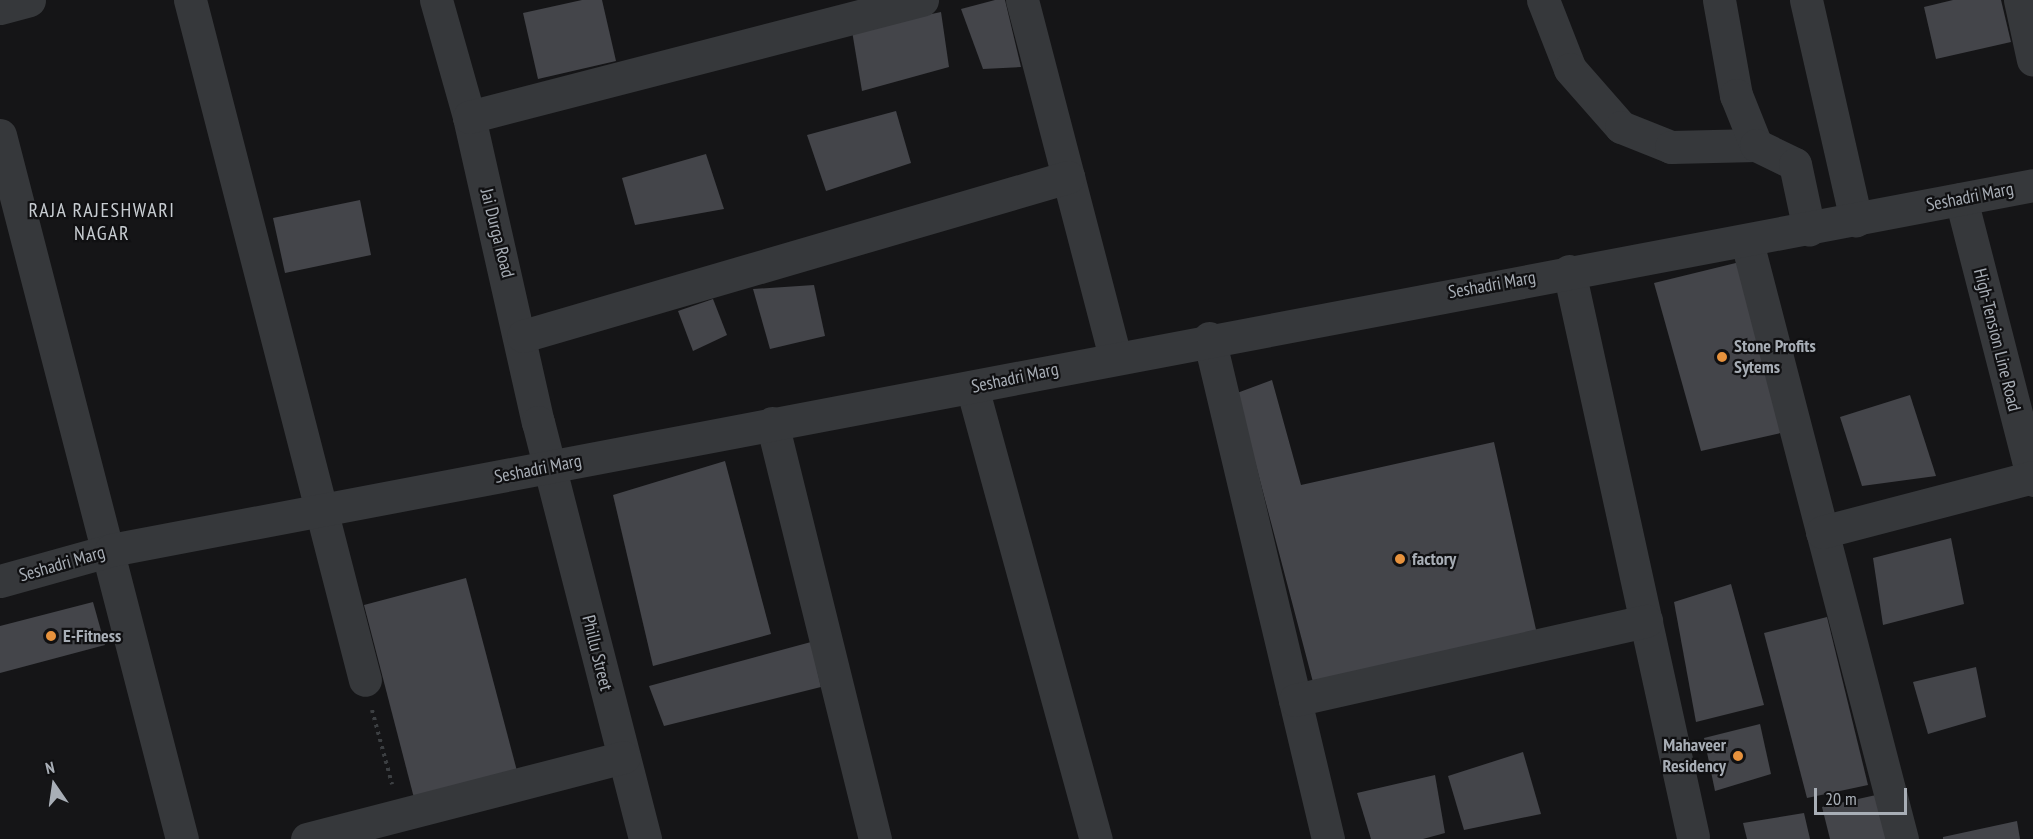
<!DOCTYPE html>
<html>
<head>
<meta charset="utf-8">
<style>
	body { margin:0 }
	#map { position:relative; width:2033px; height:839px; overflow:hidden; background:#151517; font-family:"PT Sans Narrow",sans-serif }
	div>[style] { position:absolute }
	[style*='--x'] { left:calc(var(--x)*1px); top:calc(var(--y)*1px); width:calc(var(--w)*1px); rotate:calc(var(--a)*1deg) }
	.building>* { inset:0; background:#44454a }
	.path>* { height:4px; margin-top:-2px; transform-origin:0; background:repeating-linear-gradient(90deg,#3c3f42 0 3px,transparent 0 7.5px) }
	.minor>* { height:33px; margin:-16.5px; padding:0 16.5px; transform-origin:16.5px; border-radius:16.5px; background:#36383b }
	.dots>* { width:16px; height:16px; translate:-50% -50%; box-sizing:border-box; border:3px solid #101012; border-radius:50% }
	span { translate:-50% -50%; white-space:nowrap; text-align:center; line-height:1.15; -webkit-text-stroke:4.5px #101012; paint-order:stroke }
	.street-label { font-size:18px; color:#a8aeb6 }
	.poi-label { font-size:18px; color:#a8aeb6; font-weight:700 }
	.left { translate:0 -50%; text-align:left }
	.right { translate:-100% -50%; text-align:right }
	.neighbourhood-label { font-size:20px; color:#c8cdd2; letter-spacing:1.5px }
	.north { position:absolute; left:24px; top:755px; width:60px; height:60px; -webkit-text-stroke:4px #101012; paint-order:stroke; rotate:347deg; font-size:16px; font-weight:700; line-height:24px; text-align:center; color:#a8aeb6 }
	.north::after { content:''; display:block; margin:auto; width:21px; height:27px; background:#a8aeb6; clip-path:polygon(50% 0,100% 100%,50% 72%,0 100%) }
	.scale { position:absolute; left:1814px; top:788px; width:93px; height:27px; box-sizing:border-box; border:3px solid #a8aeb6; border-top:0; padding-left:8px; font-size:18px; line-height:21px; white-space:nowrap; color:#a8aeb6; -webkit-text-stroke:4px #101012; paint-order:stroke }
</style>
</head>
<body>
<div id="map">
	<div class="building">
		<i style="clip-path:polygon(582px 0,602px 0,616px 61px,538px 79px,523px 13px)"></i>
		<i style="clip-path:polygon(995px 0,1005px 0,1021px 67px,983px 69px,961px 9px)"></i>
		<i style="clip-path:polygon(1953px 0,2001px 0,2011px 42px,1936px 59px,1924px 7px)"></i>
		<i style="clip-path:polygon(941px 12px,949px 67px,862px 91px,852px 31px)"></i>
		<i style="clip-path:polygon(896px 111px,911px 163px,826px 191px,807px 135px)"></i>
		<i style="clip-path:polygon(706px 154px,724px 209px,635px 225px,622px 178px)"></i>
		<i style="clip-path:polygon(360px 200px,371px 255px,285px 273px,273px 218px)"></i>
		<i style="clip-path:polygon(1748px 260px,1785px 432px,1701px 451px,1654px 283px)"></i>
		<i style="clip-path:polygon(814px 285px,825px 336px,770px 349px,753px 289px)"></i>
		<i style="clip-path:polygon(713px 299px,727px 335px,693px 351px,678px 311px)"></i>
		<i style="clip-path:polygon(1272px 380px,1301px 485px,1494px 442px,1537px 634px,1314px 686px,1237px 393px)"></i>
		<i style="clip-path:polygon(1910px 395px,1936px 476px,1862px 486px,1840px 417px)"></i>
		<i style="clip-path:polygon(725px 461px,771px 634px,653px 666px,613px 495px)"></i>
		<i style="clip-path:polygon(1951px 538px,1964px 604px,1883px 625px,1873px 558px)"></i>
		<i style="clip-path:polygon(466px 578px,517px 771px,414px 798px,364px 605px)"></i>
		<i style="clip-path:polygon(1731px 584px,1764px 705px,1696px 722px,1674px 602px)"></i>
		<i style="clip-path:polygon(93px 602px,105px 645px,0 673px,0 626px)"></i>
		<i style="clip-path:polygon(1827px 617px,1868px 785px,1807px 798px,1764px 633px)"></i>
		<i style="clip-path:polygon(811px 642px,821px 687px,664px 726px,649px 686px)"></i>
		<i style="clip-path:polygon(1976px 667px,1986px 717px,1928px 734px,1913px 682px)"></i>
		<i style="clip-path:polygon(1760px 724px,1771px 774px,1715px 791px,1704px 738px)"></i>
		<i style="clip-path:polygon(1523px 752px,1541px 814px,1464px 830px,1448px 776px)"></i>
		<i style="clip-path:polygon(1435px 775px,1445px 833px,1423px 839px,1371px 839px,1357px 793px)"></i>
		<i style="clip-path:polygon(1876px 795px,1887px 839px,1830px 839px,1822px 807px)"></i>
		<i style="clip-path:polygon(1804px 813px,1810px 839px,1747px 839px,1743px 823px)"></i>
		<i style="clip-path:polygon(2017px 821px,2020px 839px,1943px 839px,1943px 837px)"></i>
	</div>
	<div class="path">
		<i style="--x:372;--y:710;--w:77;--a:74.9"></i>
	</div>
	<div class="minor">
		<i style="--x:190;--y:0;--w:702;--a:75.57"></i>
		<i style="--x:436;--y:0;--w:122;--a:74.2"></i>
		<i style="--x:469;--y:117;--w:313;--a:77.3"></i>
		<i style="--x:538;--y:422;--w:431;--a:75.6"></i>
		<i style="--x:1022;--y:0;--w:369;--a:75.4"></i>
		<i style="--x:1543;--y:0;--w:74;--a:68.6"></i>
		<i style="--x:1570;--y:69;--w:77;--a:48.7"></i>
		<i style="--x:1621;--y:127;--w:54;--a:21.8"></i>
		<i style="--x:1671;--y:147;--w:85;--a:-1.3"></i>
		<i style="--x:1719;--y:0;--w:97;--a:79.9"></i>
		<i style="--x:1736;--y:95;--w:54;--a:68.2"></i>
		<i style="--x:1756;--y:145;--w:43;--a:26"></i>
		<i style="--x:1795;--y:164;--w:67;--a:78"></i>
		<i style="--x:1806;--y:0;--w:226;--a:77.2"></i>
		<i style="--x:2020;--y:0;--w:61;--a:77.8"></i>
		<i style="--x:0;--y:8;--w:30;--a:-15"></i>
		<i style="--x:469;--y:117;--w:468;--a:-14.5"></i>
		<i style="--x:0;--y:135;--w:727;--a:75.51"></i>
		<i style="--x:1961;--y:199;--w:290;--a:75.6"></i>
		<i style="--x:1747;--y:242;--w:617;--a:75.45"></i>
		<i style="--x:1569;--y:271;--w:579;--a:77.64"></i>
		<i style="--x:523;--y:336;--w:568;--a:-16.26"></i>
		<i style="--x:1209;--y:338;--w:515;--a:76.64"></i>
		<i style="--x:972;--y:387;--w:469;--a:74.7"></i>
		<i style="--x:772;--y:423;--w:429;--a:76.1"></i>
		<i style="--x:1822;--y:532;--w:218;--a:-14.6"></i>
		<i style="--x:0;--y:581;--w:115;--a:-15.6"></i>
		<i style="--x:111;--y:550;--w:1956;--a:-10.75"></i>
		<i style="--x:1295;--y:700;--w:360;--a:-12.7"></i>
		<i style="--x:307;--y:839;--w:327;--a:-14.5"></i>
	</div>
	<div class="dots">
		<i style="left:1722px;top:357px;background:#e7923d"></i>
		<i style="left:1400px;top:559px;background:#e7923d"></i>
		<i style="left:51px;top:636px;background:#e7923d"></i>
		<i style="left:1738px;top:756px;background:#e7923d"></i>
	</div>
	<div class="street-label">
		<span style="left:1970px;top:197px;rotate:-11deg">Seshadri Marg</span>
		<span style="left:497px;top:233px;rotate:76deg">Jai Durga Road</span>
		<span style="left:1492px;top:285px;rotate:-10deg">Seshadri Marg</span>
		<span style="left:1997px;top:340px;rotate:76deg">High-Tension Line Road</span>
		<span style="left:1015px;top:378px;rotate:-12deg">Seshadri Marg</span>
		<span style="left:538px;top:469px;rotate:-11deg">Seshadri Marg</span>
		<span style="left:62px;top:564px;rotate:-16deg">Seshadri Marg</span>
		<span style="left:597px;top:653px;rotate:76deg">Phillu Street</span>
	</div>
	<div class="poi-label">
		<span class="left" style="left:1734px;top:357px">Stone Profits<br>Sytems</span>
		<span class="left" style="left:1412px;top:559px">factory</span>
		<span class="left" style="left:63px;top:636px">E-Fitness</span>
		<span class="right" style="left:1726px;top:756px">Mahaveer<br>Residency</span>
	</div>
	<div class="neighbourhood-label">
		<span style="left:102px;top:222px">RAJA RAJESHWARI<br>NAGAR</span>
	</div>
	<div class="north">N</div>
	<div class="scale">20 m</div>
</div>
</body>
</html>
